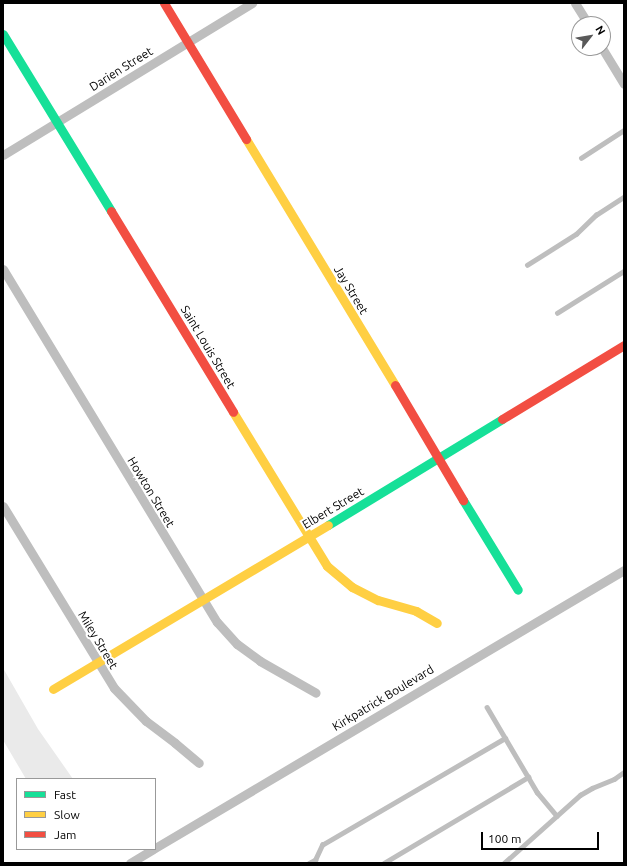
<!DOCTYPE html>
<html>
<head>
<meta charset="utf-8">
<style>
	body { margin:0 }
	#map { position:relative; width:627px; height:866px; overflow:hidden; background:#fff; font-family:Ubuntu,sans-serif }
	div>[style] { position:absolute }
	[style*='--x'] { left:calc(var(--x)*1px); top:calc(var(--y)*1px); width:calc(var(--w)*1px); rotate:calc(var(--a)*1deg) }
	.green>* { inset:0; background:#eaeaea }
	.lane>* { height:4.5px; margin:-2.25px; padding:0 2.25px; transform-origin:2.25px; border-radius:2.25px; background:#bebebe }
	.street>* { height:9px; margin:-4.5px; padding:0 4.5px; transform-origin:4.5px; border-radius:4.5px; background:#bebebe }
	.fast>* { height:9px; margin:-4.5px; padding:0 4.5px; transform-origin:4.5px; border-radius:4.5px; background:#16e098 }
	.slow>* { height:9px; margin:-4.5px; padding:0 4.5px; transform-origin:4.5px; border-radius:4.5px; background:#ffcf43 }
	.jam>* { height:9px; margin:-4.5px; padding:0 4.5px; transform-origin:4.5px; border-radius:4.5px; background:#f24e42 }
	span { translate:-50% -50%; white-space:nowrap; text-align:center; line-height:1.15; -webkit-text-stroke:4px #fff; paint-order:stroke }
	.street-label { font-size:12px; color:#000 }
	.frame { position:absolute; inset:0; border:4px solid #000; pointer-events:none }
	.legend { position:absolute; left:16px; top:778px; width:140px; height:72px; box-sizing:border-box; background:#fff; border:1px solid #999; margin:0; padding:5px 7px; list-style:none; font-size:12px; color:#000 }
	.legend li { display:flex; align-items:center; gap:8px; height:20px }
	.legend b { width:20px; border:1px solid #999 }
	.north { position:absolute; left:571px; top:16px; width:40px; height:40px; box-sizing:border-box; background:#fff; border:1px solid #999; border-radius:50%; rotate:59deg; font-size:11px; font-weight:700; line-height:16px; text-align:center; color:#000 }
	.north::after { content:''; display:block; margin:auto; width:14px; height:18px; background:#595959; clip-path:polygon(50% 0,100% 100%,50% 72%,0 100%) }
	.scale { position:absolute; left:481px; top:832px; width:118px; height:18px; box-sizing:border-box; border:2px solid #000; border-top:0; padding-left:5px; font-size:12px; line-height:14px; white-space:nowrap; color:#000; -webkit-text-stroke:3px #fff; paint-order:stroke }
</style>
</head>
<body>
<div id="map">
	<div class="green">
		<i style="clip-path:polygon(3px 668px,38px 729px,73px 779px,26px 779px,3px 740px)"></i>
	</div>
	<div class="lane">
		<i style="--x:581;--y:158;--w:51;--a:-33.1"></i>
		<i style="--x:527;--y:265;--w:58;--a:-32.3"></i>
		<i style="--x:576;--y:234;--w:28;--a:-44"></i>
		<i style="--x:596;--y:215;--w:33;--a:-33"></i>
		<i style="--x:557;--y:313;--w:79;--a:-32.1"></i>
		<i style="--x:487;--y:707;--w:99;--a:59.5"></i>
		<i style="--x:537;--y:792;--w:31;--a:50"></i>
		<i style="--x:309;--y:863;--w:7;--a:-27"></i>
		<i style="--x:315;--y:860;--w:17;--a:-65"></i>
		<i style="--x:322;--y:845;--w:212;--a:-30.3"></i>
		<i style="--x:384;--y:863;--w:168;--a:-30.8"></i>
		<i style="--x:504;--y:863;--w:102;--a:-41.8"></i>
		<i style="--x:580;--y:795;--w:14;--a:-30"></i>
		<i style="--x:592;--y:788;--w:24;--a:-22"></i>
		<i style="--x:614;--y:779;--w:12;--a:-35"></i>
	</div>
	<div class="street">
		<i style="--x:575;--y:3;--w:25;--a:58"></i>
		<i style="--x:602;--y:48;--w:42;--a:58.6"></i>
		<i style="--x:3;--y:155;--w:292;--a:-31.4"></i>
		<i style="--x:3;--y:269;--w:413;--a:58.8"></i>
		<i style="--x:217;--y:622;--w:30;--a:48"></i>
		<i style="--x:237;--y:644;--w:29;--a:36"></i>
		<i style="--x:260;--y:661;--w:64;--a:29.7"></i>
		<i style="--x:3;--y:506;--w:213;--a:58.6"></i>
		<i style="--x:114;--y:688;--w:46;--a:45.9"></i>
		<i style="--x:146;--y:721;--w:36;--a:37"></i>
		<i style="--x:175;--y:743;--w:31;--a:40"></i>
		<i style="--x:155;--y:848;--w:545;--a:-30.66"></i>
		<i style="--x:130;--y:863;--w:27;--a:-31"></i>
	</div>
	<div class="fast">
		<i style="--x:3;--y:34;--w:207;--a:58.6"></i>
		<i style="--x:463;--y:500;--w:105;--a:58.6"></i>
		<i style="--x:328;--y:525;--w:204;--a:-31.3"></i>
	</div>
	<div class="slow">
		<i style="--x:246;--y:139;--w:288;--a:58.8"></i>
		<i style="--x:233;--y:412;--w:180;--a:58.6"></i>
		<i style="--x:327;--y:566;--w:33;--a:40"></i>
		<i style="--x:352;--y:587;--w:29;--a:27"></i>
		<i style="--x:378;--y:600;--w:40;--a:16"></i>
		<i style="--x:416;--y:611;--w:24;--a:30"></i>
		<i style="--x:53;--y:689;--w:320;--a:-30.8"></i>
	</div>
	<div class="jam">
		<i style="--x:164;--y:3;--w:159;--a:58.9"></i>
		<i style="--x:111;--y:211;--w:235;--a:58.7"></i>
		<i style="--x:395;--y:385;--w:134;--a:59.4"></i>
		<i style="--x:502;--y:419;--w:143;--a:-31.2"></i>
	</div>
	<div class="street-label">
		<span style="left:121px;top:69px;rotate:-32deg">Darien Street</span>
		<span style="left:351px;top:290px;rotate:59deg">Jay Street</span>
		<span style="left:208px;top:347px;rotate:59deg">Saint Louis Street</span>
		<span style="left:151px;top:492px;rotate:59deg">Howton Street</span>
		<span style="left:333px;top:508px;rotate:-31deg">Elbert Street</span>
		<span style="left:98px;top:640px;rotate:59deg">Miley Street</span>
		<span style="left:383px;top:698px;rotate:-31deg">Kirkpatrick Boulevard</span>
	</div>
	<div class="frame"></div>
	<ul class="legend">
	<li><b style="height:5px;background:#16e098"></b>Fast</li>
	<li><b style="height:5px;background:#ffcf43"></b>Slow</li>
	<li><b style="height:5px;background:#f24e42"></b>Jam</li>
	</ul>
	<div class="north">N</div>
	<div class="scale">100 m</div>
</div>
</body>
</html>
